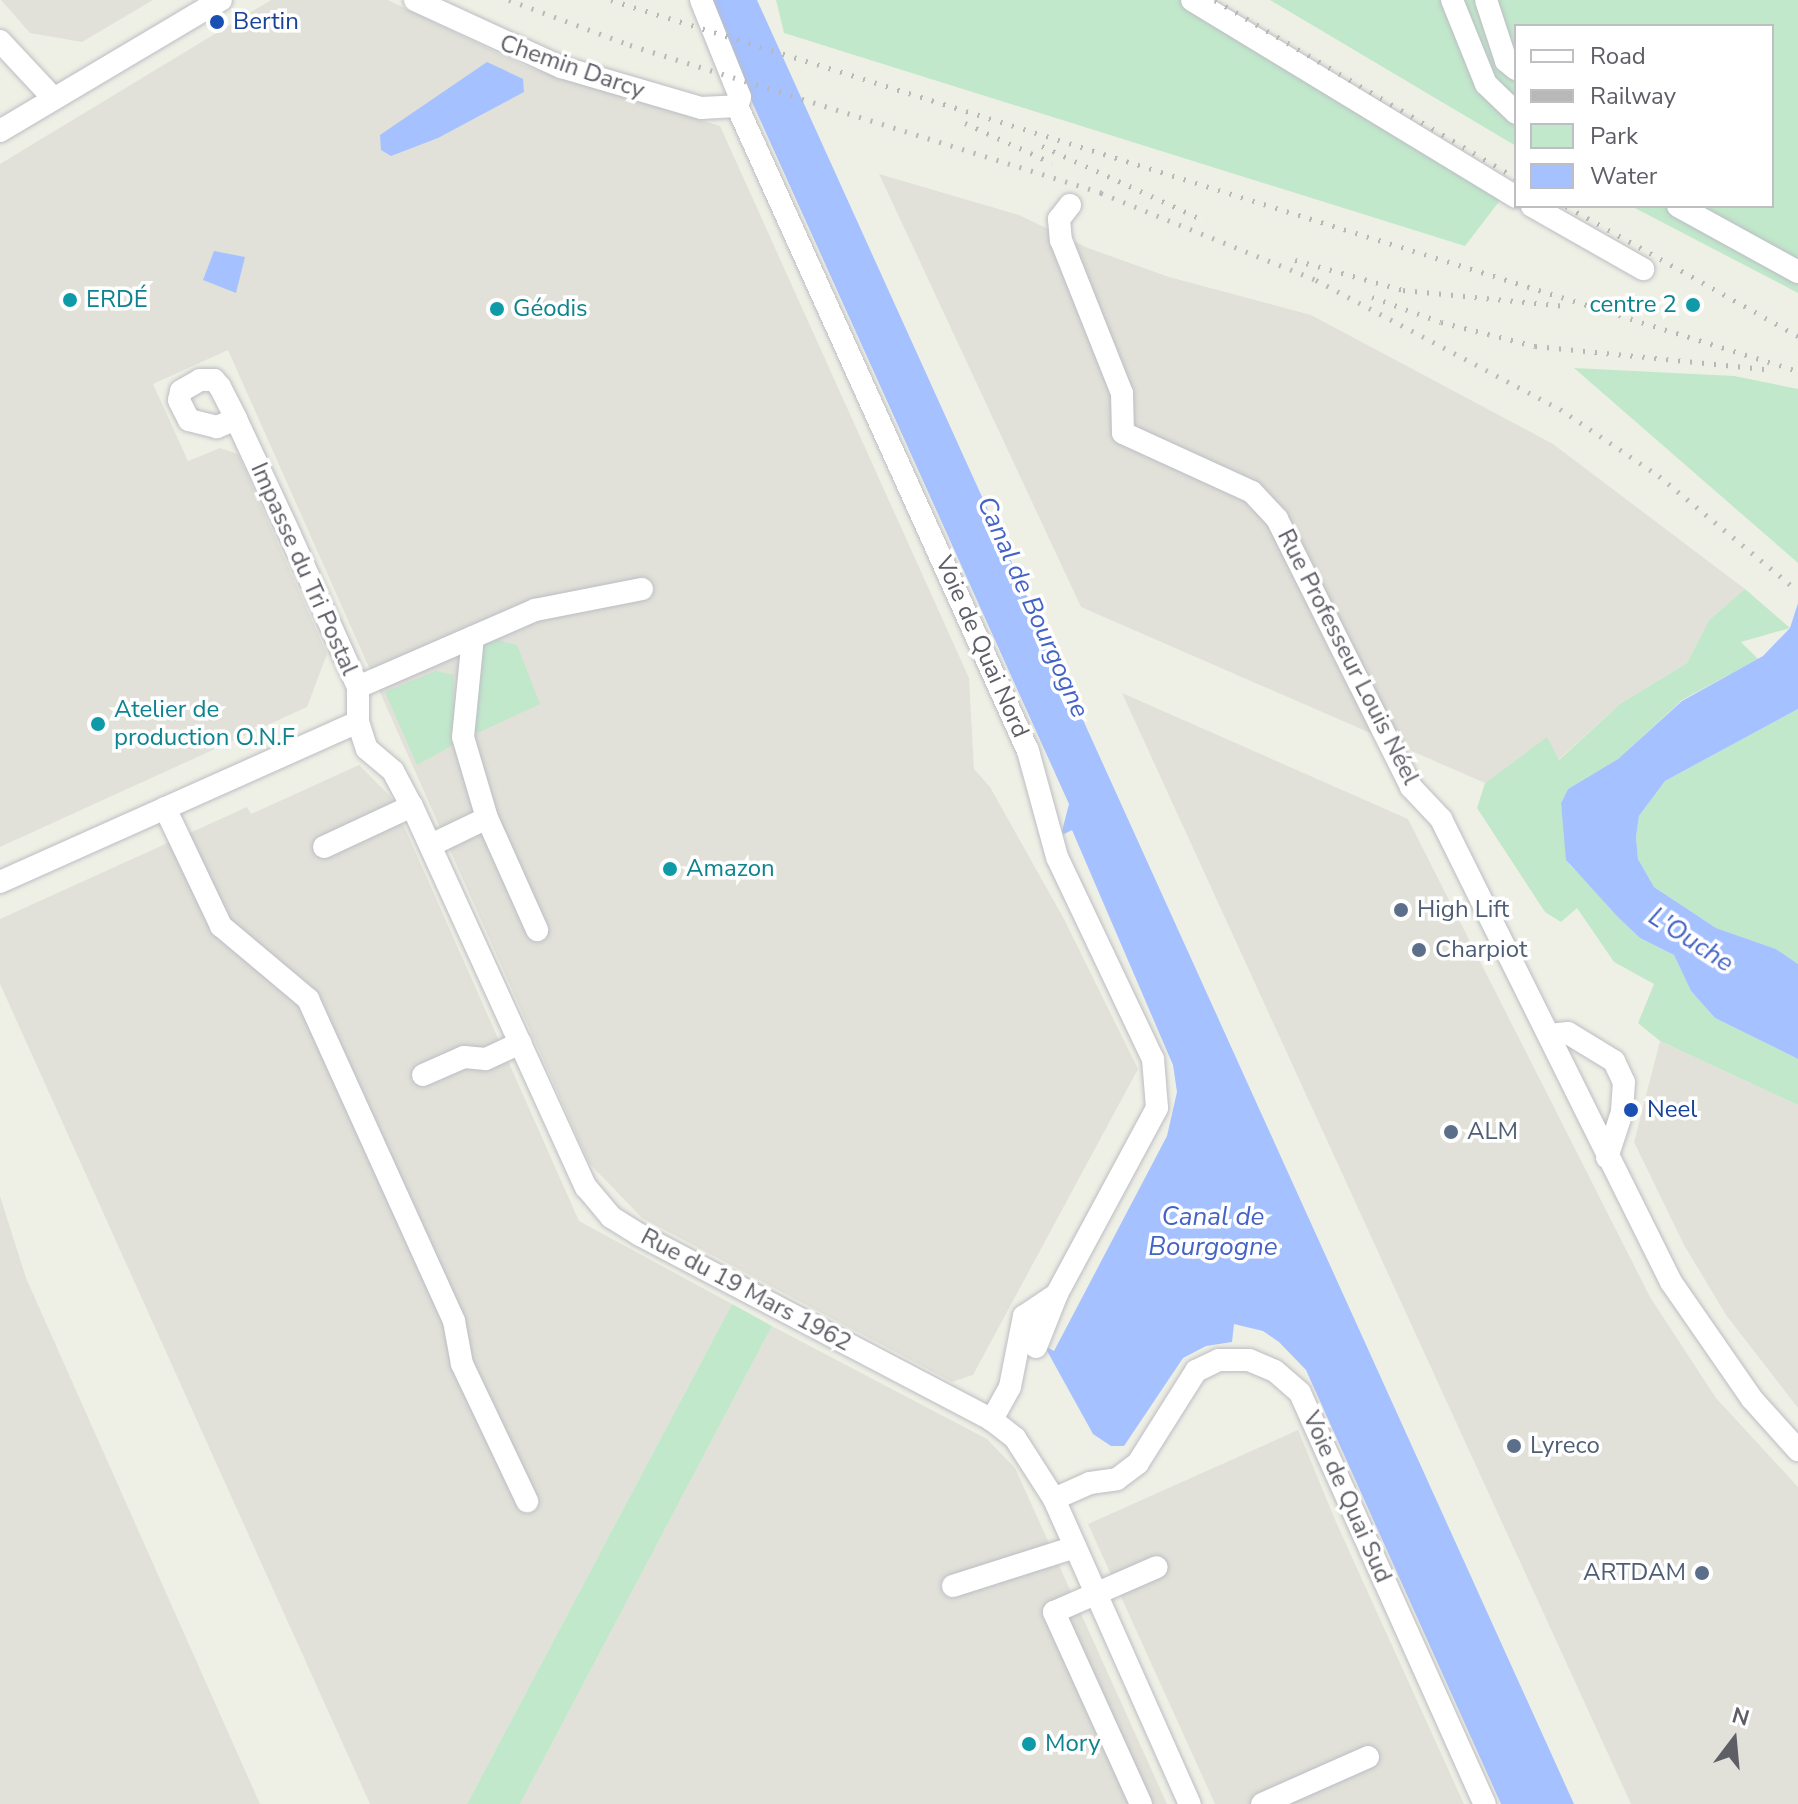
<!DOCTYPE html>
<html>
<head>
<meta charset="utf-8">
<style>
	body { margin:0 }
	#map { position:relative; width:1798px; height:1804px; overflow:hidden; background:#eff0e5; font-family:"Nunito Sans",sans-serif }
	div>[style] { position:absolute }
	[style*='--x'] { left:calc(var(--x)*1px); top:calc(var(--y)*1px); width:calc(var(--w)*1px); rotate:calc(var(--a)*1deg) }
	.industrial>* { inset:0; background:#e1e1d9 }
	.green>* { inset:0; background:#c1e8cb }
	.water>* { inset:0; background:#a5c1ff }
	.pier>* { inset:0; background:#eff0e5 }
	.roads { filter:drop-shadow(0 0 2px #bcbdc4) drop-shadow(0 0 2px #bcbdc4) }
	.minor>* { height:22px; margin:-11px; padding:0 11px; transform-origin:11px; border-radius:11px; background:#fff }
	.rail>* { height:5px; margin-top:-2.5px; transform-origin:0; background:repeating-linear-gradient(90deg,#b8b8b9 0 2px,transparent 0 12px) }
	.dots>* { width:22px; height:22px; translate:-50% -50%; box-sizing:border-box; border:4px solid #fff; border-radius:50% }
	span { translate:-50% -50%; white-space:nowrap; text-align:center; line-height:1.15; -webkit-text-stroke:7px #fff; paint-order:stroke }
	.transit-label { font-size:24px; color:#164399 }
	.left { translate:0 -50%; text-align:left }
	.street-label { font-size:24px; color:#5d5e66 }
	.culture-label { font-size:24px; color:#0d838f }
	.right { translate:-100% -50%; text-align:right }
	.service-label { font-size:24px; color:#4e5e75 }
	.water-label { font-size:26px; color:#4463c7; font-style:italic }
	.legend { position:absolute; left:1514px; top:24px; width:260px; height:184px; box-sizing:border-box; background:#fff; border:2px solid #bebfc2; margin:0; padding:10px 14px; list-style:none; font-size:24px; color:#5d5e66 }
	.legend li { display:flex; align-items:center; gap:16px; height:40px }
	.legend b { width:40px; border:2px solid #bebfc2 }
	.north { position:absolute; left:1694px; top:1700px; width:80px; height:80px; -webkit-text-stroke:6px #fff; paint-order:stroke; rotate:16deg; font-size:22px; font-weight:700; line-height:32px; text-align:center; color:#5d5e66 }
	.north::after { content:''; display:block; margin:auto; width:28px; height:36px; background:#5d5e66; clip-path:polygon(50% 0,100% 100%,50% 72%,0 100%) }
</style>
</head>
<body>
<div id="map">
	<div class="industrial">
		<i style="clip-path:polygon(1px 0,153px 0,82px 42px,30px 33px)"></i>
		<i style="clip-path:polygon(271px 0,388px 0,525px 66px,720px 126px,969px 678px,974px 769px,990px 787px,1064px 919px,1138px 1069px,973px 1375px,952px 1382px,642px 1218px,589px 1163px,228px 350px,153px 384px,188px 461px,220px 448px,238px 454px,327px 654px,307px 707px,0 847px,0 164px)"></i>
		<i style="clip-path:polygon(879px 174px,1019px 215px,1088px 248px,1169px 277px,1311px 315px,1553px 444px,1745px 589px,1709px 620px,1687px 663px,1620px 704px,1558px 760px,1546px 738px,1485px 783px,1081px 607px)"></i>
		<i style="clip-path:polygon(1122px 693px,1408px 819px,1650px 1297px,1716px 1398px,1798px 1487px,1798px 1804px,1631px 1804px)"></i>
		<i style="clip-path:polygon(359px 765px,391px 797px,579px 1221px,732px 1304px,467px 1804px,370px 1804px,0 984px,0 919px,247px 807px,251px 814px)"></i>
		<i style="clip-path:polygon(1660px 1041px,1798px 1105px,1798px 1408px,1726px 1315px,1684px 1245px,1634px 1142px)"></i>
		<i style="clip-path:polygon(0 1196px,26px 1278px,260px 1804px,0 1804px)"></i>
		<i style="clip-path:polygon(772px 1326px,987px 1439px,1015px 1468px,1167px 1804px,520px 1804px)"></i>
		<i style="clip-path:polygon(1298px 1430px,1336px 1522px,1464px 1804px,1215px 1804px,1088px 1524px)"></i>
	</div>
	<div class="green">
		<i style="clip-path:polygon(776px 0,1182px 0,1501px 199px,1465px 246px,784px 33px)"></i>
		<i style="clip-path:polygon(1270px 0,1798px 0,1798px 293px,1631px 206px,1772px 206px,1772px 26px,1516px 26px,1516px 146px)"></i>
		<i style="clip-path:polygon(1574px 368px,1734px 376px,1798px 389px,1798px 563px)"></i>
		<i style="clip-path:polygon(1745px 589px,1790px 628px,1741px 642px,1758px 659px,1682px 700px,1618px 759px,1568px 789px,1561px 803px,1569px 864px,1640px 938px,1674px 955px,1691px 991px,1715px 1018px,1798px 1059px,1798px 1105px,1660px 1041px,1638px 1023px,1654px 984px,1614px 962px,1577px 908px,1561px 922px,1545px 912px,1477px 808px,1485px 783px,1547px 737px,1559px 760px,1620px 704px,1687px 663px,1709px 620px)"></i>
		<i style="clip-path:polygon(497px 640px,517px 645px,540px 704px,473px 735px,476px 664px,484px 645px)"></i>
		<i style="clip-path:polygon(436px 671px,454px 675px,453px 745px,417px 765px,385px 692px)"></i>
		<i style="clip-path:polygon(1798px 709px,1798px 964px,1776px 949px,1716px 928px,1654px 887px,1638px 859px,1636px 837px,1639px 816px,1665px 781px)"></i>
		<i style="clip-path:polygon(732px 1304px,772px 1326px,520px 1804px,467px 1804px)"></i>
	</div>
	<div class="water">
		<i style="clip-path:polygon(706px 0,757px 0,1574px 1804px,1501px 1804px,1306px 1370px,1279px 1342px,1263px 1331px,1234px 1324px,1232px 1342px,1206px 1346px,1183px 1358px,1124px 1446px,1111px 1446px,1093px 1434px,1046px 1349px,1160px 1133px,1158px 1045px,1062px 831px,1069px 804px)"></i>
		<i style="clip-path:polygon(487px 62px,523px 79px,524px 92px,438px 138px,391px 156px,381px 150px,380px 135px)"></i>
		<i style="clip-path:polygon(214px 251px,245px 257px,236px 293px,203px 280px)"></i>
		<i style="clip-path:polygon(1798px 603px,1798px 709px,1665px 781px,1639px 816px,1636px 837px,1638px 859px,1654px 887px,1716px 928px,1776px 949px,1798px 964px,1798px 1059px,1715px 1018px,1691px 991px,1674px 955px,1640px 938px,1617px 916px,1566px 860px,1561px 803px,1568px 789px,1618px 759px,1682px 701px,1763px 656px,1790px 628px)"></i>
	</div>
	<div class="pier">
		<i style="clip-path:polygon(1072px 830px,1173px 1065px,1177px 1092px,1167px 1136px,1054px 1351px,1043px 1345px,1164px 1110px,1060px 836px)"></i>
	</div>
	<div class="roads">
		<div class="minor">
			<i style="--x:415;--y:0;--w:161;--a:24.7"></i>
			<i style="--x:561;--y:67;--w:146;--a:16.3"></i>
			<i style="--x:701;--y:108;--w:36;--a:-3"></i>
			<i style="--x:701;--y:0;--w:105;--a:68.1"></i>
			<i style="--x:740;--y:97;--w:9;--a:108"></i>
			<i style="--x:737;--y:106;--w:708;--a:65.72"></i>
			<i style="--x:1028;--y:751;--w:110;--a:74.7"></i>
			<i style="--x:1057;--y:857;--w:224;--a:64.6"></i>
			<i style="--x:1153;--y:1059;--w:49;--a:85.3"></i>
			<i style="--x:1157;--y:1108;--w:211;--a:118.3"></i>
			<i style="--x:1057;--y:1294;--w:40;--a:146"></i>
			<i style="--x:1024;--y:1316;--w:72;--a:101.2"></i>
			<i style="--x:1010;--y:1387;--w:38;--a:119"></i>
			<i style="--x:1192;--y:0;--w:379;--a:31.3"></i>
			<i style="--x:1452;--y:0;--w:91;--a:68"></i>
			<i style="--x:1486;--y:84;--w:42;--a:44"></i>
			<i style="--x:1486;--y:0;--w:64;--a:71.8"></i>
			<i style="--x:1506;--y:61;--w:13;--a:39"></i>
			<i style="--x:0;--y:41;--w:79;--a:47"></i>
			<i style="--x:0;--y:131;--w:257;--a:-30.7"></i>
			<i style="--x:1070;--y:205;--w:18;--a:128"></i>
			<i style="--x:1059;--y:219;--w:21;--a:85"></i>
			<i style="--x:1061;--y:240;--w:165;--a:68.3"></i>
			<i style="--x:1122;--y:393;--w:40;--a:88.6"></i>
			<i style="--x:1123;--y:433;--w:142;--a:24.6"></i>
			<i style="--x:1252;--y:492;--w:37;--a:47"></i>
			<i style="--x:1277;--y:519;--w:300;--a:63.4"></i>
			<i style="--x:1411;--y:787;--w:44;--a:46.8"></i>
			<i style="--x:1441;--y:819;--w:517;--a:63.58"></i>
			<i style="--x:1671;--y:1282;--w:142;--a:55.3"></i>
			<i style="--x:1752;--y:1399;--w:69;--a:48"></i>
			<i style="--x:1532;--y:206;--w:128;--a:29.6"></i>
			<i style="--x:1678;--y:206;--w:137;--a:28.8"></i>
			<i style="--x:236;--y:419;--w:21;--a:157"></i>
			<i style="--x:217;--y:427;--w:29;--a:-166"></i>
			<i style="--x:189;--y:420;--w:22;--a:-117"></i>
			<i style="--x:179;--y:400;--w:9;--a:-77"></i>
			<i style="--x:181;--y:391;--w:22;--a:-30"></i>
			<i style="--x:200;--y:380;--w:14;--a:0"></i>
			<i style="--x:214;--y:380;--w:9;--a:49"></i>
			<i style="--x:220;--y:387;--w:36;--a:63"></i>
			<i style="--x:236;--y:419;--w:128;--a:65"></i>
			<i style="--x:290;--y:535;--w:167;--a:65.9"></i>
			<i style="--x:358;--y:687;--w:35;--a:90"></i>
			<i style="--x:358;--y:722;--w:28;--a:72"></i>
			<i style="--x:367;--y:749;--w:34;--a:40"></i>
			<i style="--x:393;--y:771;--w:40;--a:62"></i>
			<i style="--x:412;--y:806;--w:419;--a:65.5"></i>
			<i style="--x:586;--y:1187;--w:39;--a:50"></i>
			<i style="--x:611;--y:1217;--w:34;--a:32"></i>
			<i style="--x:640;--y:1235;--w:398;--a:27.7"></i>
			<i style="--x:992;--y:1420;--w:29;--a:38"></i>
			<i style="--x:1015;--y:1438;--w:72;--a:57.4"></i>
			<i style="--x:1054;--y:1499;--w:334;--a:66"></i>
			<i style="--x:473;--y:637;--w:100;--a:95.7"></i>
			<i style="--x:463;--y:737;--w:84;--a:73.5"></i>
			<i style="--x:487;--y:818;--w:123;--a:65.9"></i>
			<i style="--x:358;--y:687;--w:193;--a:-23.5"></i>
			<i style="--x:535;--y:610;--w:109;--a:-11.1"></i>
			<i style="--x:165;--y:808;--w:131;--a:64.6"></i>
			<i style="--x:221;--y:926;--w:114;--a:40"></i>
			<i style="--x:308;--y:999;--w:354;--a:65.6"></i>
			<i style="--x:454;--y:1321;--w:44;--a:79.5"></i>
			<i style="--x:462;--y:1364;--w:152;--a:64.6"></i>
			<i style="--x:431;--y:845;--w:62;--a:-25.7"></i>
			<i style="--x:324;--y:847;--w:97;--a:-25"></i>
			<i style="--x:0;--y:882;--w:392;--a:-24.1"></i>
			<i style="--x:1549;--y:1035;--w:19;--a:-6"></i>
			<i style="--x:1568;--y:1033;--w:54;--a:31.3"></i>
			<i style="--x:1614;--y:1061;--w:23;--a:65"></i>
			<i style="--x:1624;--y:1082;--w:30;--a:94"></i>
			<i style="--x:1622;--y:1112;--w:48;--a:108.1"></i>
			<i style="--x:423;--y:1075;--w:45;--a:-23.7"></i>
			<i style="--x:464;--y:1057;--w:22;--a:5"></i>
			<i style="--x:486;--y:1059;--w:38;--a:-25"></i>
			<i style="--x:1036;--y:1347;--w:57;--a:-68.4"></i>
			<i style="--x:1054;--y:1499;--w:39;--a:-24"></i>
			<i style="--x:1090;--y:1483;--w:27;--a:-8"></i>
			<i style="--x:1117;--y:1479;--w:26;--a:-37"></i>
			<i style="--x:1138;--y:1463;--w:109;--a:-57.8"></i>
			<i style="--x:1196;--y:1371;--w:25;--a:-26"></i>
			<i style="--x:1219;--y:1360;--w:30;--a:0"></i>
			<i style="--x:1249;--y:1360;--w:28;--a:23"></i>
			<i style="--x:1275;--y:1371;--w:33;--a:41"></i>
			<i style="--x:1300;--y:1393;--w:451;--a:65.8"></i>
			<i style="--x:953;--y:1586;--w:128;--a:-17.7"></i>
			<i style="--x:1141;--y:1804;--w:211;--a:-114.4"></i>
			<i style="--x:1054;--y:1612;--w:112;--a:-23.6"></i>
			<i style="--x:1262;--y:1804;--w:116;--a:-23.9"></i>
		</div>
	</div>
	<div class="rail">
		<i style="--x:509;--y:0;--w:129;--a:20.4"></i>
		<i style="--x:630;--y:45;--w:494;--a:17.4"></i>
		<i style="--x:1101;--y:193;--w:232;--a:22"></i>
		<i style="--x:1316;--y:280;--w:276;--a:27.9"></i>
		<i style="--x:1560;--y:409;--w:120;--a:34.1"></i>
		<i style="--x:1659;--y:476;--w:180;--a:39.6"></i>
		<i style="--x:611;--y:0;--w:1244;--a:17.36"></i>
		<i style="--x:1215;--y:0;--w:350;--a:30.6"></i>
		<i style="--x:965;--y:123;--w:96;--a:24.7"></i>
		<i style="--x:1042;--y:146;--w:180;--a:24.6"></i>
		<i style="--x:1566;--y:206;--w:266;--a:29.3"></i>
		<i style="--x:1295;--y:260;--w:112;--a:15.5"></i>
		<i style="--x:1403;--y:290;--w:164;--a:5.6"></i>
		<i style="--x:1372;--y:297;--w:73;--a:19.9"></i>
		<i style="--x:1441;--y:322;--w:97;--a:14.3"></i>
		<i style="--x:1535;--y:346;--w:233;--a:5.7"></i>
	</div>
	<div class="dots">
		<i style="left:217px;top:22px;background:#1a4fb4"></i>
		<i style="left:70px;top:300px;background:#0f9aa8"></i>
		<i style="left:1693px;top:305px;background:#0f9aa8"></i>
		<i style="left:497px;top:309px;background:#0f9aa8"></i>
		<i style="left:98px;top:724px;background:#0f9aa8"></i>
		<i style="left:670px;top:869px;background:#0f9aa8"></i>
		<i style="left:1401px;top:910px;background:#5c6f8a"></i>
		<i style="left:1419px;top:950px;background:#5c6f8a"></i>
		<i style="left:1631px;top:1110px;background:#1a4fb4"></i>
		<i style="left:1451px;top:1132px;background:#5c6f8a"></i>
		<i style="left:1514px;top:1446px;background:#5c6f8a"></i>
		<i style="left:1702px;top:1573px;background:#5c6f8a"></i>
		<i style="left:1029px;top:1744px;background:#0f9aa8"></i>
	</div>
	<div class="transit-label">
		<span class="left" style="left:233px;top:22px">Bertin</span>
		<span class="left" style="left:1647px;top:1110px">Neel</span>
	</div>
	<div class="street-label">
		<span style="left:572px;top:67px;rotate:19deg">Chemin Darcy</span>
		<span style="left:304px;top:569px;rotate:66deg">Impasse du Tri Postal</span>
		<span style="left:982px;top:647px;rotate:66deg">Voie de Quai Nord</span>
		<span style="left:1348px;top:657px;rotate:63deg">Rue Professeur Louis Néel</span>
		<span style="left:746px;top:1290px;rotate:28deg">Rue du 19 Mars 1962</span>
		<span style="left:1347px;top:1497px;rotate:66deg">Voie de Quai Sud</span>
	</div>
	<div class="culture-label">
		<span class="left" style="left:86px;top:300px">ERDÉ</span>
		<span class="right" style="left:1677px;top:305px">centre 2</span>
		<span class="left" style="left:513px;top:309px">Géodis</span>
		<span class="left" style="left:114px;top:724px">Atelier de<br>production O.N.F</span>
		<span class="left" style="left:686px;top:869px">Amazon</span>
		<span class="left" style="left:1045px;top:1744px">Mory</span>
	</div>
	<div class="service-label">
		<span class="left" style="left:1417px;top:910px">High Lift</span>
		<span class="left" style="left:1435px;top:950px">Charpiot</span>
		<span class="left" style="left:1467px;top:1132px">ALM</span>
		<span class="left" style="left:1530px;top:1446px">Lyreco</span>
		<span class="right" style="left:1686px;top:1573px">ARTDAM</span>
	</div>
	<div class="water-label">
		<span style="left:1033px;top:607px;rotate:66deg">Canal de Bourgogne</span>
		<span style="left:1691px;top:940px;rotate:33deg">L'Ouche</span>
		<span style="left:1213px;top:1232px">Canal de<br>Bourgogne</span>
	</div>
	<ul class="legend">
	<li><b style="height:10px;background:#fff"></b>Road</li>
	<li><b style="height:10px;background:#b8b8b9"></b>Railway</li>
	<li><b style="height:22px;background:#c1e8cb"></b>Park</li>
	<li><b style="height:22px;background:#a5c1ff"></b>Water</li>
	</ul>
	<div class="north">N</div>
</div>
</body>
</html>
